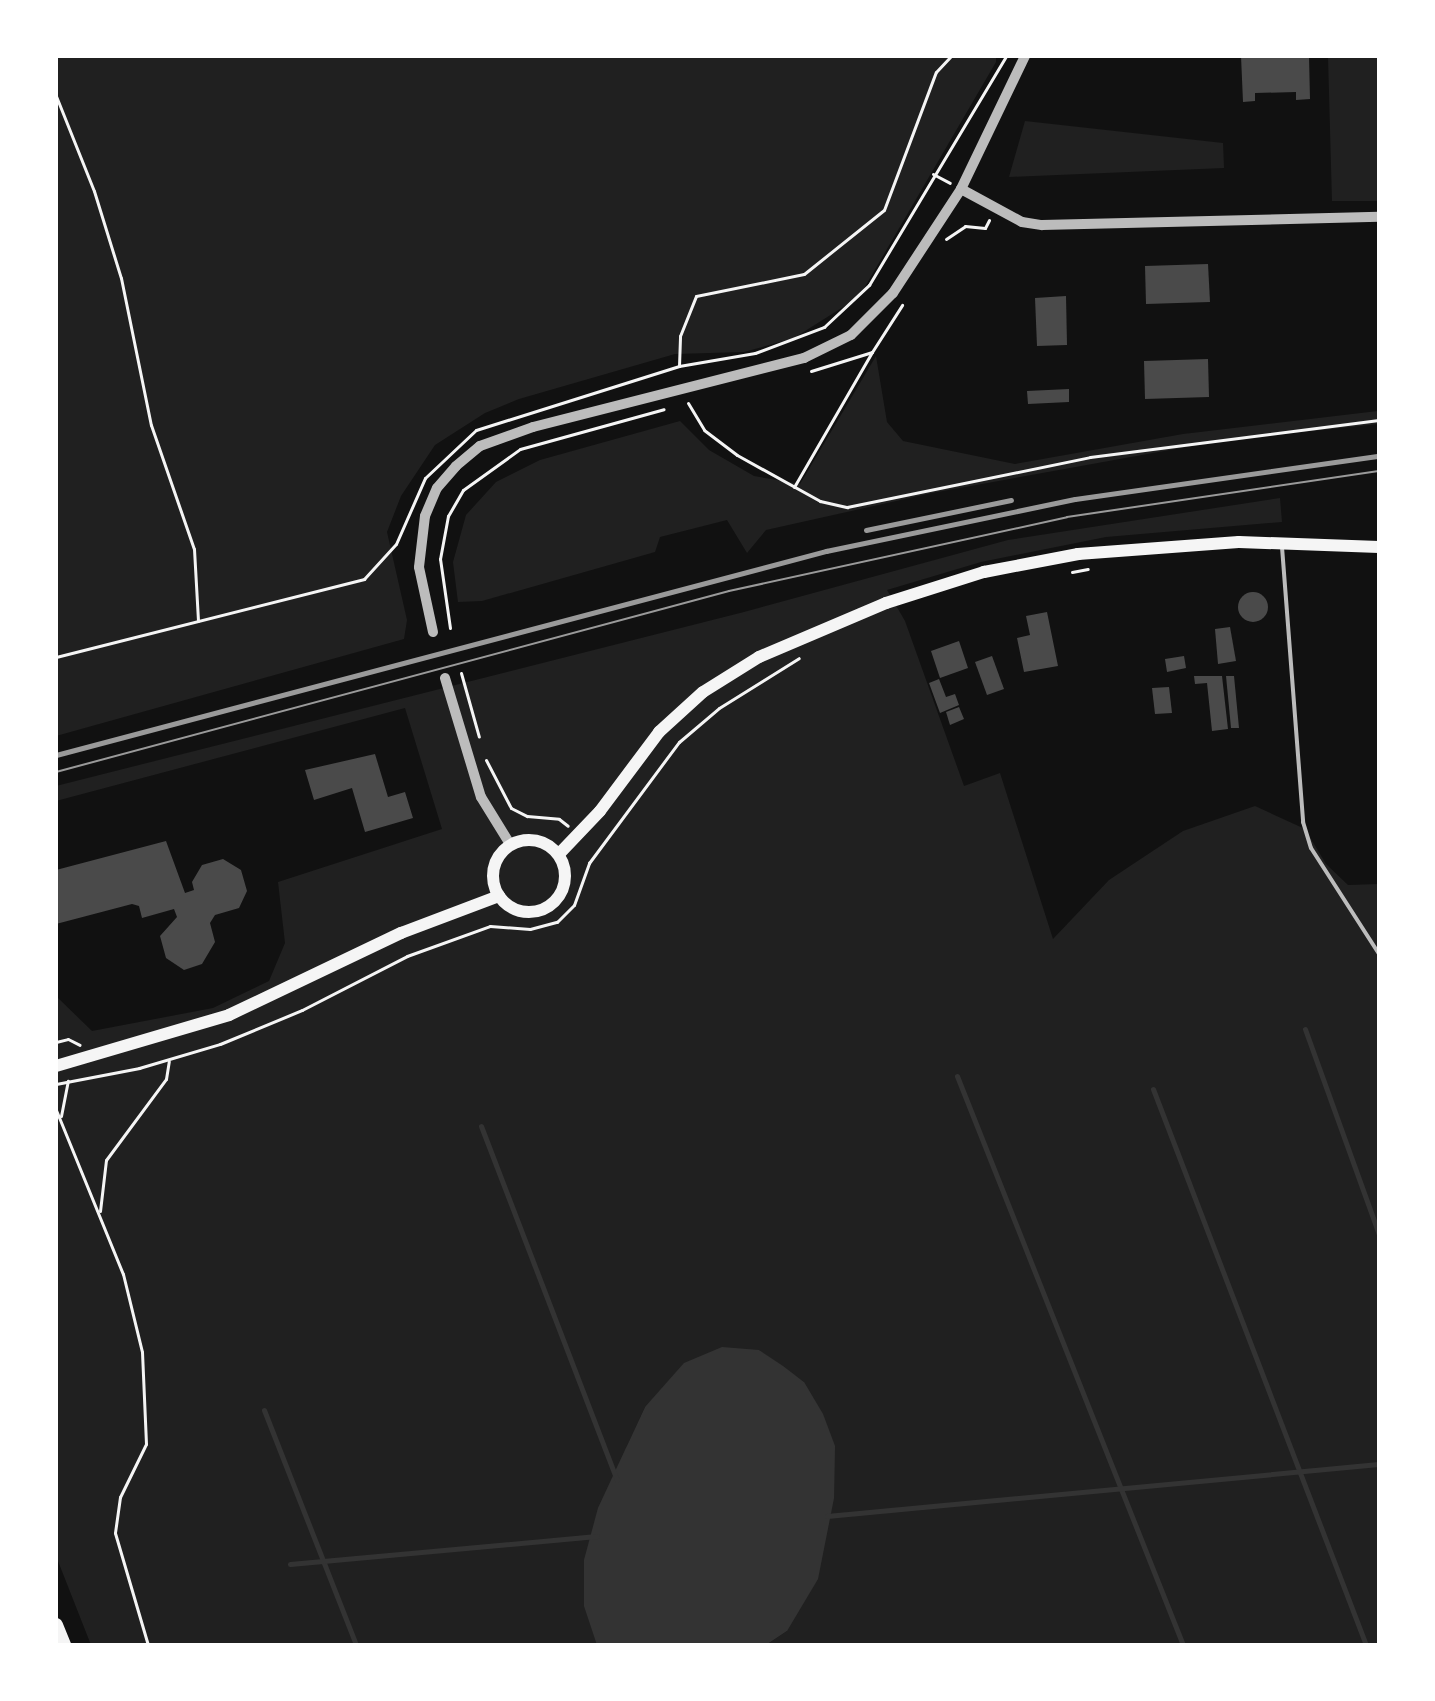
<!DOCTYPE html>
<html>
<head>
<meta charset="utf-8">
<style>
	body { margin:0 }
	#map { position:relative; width:1435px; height:1701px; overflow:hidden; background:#111; font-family:"Work Sans",sans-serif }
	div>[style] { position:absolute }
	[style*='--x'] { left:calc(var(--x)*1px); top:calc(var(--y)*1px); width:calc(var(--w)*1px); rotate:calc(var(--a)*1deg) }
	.green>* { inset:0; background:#202020 }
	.water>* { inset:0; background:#333 }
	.stream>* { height:5px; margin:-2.5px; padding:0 2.5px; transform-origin:2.5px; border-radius:2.5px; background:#333 }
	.building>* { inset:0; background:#4a4a4a }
	.round { border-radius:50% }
	.path>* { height:3px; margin:-1.5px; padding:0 1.5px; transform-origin:1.5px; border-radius:1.5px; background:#f5f5f5 }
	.service>* { height:4px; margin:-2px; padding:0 2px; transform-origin:2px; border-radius:2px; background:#bcbcbc }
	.tertiary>* { height:10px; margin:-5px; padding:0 5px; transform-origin:5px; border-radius:5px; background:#bcbcbc }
	.secondary>* { height:12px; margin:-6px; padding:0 6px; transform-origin:6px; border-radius:6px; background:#f5f5f5 }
	.secondary>.ring { margin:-6px; padding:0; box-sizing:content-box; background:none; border:12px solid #f5f5f5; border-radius:50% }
	.motorway>* { height:14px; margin:-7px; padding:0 7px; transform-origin:7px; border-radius:7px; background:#f5f5f5 }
	.tram>* { height:2px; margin:-1px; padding:0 1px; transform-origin:1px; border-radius:1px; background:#9a9a9a }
	.rail>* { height:5px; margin:-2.5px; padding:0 2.5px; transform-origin:2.5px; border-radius:2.5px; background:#9a9a9a }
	span { translate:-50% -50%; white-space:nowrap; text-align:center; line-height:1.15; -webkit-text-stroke:6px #fff; paint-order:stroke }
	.frame { position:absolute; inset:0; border:58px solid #fff; pointer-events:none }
</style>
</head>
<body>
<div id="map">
	<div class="green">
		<i style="clip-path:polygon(56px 56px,996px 56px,996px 62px,859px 297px,794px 338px,744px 352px,675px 354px,519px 399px,485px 413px,435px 445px,401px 496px,387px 532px,407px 620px,404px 639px,56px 736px)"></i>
		<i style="clip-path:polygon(1328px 56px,1379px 56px,1379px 201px,1332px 201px)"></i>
		<i style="clip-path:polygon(1025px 121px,1223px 143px,1224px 168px,1009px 177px)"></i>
		<i style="clip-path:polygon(876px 356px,887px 422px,903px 441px,1015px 464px,1183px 434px,1378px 411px,1379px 395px,1379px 424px,1225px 440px,932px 493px,766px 530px,747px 553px,727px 520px,660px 537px,655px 552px,482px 601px,458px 602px,453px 562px,466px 515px,496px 482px,540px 460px,680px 421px,709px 450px,754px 476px,800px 484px)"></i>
		<i style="clip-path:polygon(1280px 498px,1282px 522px,1106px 537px,981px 562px,887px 590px,905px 621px,964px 786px,1000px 773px,1053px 939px,1109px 880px,1183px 831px,1255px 806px,1305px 829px,1326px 864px,1348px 885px,1379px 884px,1379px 1645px,766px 1645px,787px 1631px,804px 1382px,759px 1350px,645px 1407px,627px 1446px,597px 1645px,91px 1645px,56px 1556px,56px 996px,92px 1031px,213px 1008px,269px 981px,285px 943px,278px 882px,442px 829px,405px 708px,56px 801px,56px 786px,744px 612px,1008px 540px)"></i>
	</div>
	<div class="water">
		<i style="clip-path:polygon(722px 1347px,759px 1350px,783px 1366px,804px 1382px,823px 1414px,835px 1446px,834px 1498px,818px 1579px,787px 1631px,766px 1645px,597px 1645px,584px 1606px,584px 1560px,598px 1508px,645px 1407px,684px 1363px)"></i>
	</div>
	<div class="stream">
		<i style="--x:1305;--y:1029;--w:218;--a:70.2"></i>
		<i style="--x:957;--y:1076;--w:612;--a:68.34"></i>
		<i style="--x:1153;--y:1089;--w:595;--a:69.04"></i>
		<i style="--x:481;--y:1126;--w:379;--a:69"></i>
		<i style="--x:264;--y:1410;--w:252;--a:68.6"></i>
		<i style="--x:827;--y:1516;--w:554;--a:-5.38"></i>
		<i style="--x:290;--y:1564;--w:308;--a:-5.2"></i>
	</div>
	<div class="building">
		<i style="clip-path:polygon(1241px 56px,1309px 56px,1310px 99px,1296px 100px,1296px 92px,1255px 93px,1255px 101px,1243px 102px)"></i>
		<i style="clip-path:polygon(1208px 264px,1210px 302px,1146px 304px,1145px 266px)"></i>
		<i style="clip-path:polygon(1066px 296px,1067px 345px,1037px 346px,1035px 298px)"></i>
		<i style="clip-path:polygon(1208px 359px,1209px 397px,1145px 399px,1144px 361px)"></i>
		<i style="clip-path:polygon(1069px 389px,1069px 402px,1028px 404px,1027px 391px)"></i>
		<i class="round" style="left:1238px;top:592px;width:30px;height:30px"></i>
		<i style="clip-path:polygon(1047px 612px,1058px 666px,1024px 672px,1017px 638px,1030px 635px,1026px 616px)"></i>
		<i style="clip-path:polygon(1230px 627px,1236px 661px,1218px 664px,1215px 629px)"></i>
		<i style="clip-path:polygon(959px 641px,968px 668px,940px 678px,931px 651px)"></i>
		<i style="clip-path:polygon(992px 656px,1004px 689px,987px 695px,975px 662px)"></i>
		<i style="clip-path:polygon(1184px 656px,1186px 668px,1167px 672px,1165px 659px)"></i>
		<i style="clip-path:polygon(1194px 676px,1222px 676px,1228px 729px,1212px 731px,1207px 683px,1195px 684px)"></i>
		<i style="clip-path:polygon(1226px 676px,1234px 676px,1239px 728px,1231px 728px)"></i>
		<i style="clip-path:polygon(939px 679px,946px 697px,955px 694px,959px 705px,940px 713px,929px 683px)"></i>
		<i style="clip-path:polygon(1169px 687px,1172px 713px,1155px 714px,1152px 688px)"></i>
		<i style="clip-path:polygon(959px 707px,964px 719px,950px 725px,946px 712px)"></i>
		<i style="clip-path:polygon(375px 754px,388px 797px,405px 792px,413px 818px,365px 832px,352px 788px,314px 800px,305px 770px)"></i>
		<i style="clip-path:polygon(166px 841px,185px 893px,194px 890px,192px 882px,202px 865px,223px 859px,241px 870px,247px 891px,239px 908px,215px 915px,210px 923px,215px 942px,202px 964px,184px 970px,166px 958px,160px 936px,177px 917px,174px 909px,142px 918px,139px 906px,132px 904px,56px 924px,56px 870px)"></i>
	</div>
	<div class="path">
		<i style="--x:56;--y:96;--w:102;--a:68.2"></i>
		<i style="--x:94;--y:191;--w:91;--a:72.8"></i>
		<i style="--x:121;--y:278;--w:150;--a:78.5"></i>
		<i style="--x:151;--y:425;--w:131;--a:70.9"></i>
		<i style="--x:194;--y:549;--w:72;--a:86.8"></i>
		<i style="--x:933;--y:174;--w:19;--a:28"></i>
		<i style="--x:946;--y:239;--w:23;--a:-34"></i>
		<i style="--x:965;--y:226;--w:20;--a:6"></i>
		<i style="--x:985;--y:228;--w:9;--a:-63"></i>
		<i style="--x:679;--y:366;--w:30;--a:-88"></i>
		<i style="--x:680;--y:336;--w:43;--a:-68.2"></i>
		<i style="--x:696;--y:296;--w:110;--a:-11.5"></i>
		<i style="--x:804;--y:274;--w:102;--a:-38.7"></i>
		<i style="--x:884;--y:210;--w:147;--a:-69.4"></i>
		<i style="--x:936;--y:72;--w:22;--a:-47"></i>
		<i style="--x:811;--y:371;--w:64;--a:-17.3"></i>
		<i style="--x:872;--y:352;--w:56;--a:-57.4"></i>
		<i style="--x:688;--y:403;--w:31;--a:59"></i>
		<i style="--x:704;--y:430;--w:41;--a:37.1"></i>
		<i style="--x:737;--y:455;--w:95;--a:29"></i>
		<i style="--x:820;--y:501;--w:28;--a:13"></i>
		<i style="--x:847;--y:507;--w:248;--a:-11.6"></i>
		<i style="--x:1090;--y:457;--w:291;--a:-7.3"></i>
		<i style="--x:794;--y:487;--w:156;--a:-60"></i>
		<i style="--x:1072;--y:572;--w:16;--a:-11"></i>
		<i style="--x:450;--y:628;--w:70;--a:-98.2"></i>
		<i style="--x:440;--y:559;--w:44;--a:-79.5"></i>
		<i style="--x:448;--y:516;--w:30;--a:-60"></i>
		<i style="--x:463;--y:490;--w:70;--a:-35.7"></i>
		<i style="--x:520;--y:449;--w:149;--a:-15.5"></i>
		<i style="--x:56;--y:657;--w:318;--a:-14.2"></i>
		<i style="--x:364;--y:579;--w:47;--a:-47.6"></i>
		<i style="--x:396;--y:544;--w:72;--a:-66.3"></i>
		<i style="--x:425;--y:478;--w:70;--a:-43.3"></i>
		<i style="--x:476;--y:430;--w:213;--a:-17.5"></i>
		<i style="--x:679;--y:366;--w:77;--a:-9.7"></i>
		<i style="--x:755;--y:353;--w:74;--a:-20.6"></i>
		<i style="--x:824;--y:327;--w:62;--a:-43"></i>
		<i style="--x:869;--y:285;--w:267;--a:-59.1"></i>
		<i style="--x:461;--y:673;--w:66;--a:74.3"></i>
		<i style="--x:486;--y:760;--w:54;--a:62.5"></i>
		<i style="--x:511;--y:808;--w:18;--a:27"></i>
		<i style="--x:527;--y:816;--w:32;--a:5"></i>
		<i style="--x:559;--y:819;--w:11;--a:38"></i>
		<i style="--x:56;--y:1042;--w:12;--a:-14"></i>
		<i style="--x:68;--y:1039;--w:13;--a:27"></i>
		<i style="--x:56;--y:1084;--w:85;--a:-10.9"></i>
		<i style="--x:139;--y:1068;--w:84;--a:-16.5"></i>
		<i style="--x:220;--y:1044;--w:89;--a:-22.5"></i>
		<i style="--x:302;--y:1010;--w:118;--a:-27.2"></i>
		<i style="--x:407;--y:956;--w:88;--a:-19.9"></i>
		<i style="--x:490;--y:926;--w:40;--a:4.3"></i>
		<i style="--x:530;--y:929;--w:28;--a:-15"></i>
		<i style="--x:557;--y:922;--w:24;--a:-45"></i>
		<i style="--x:574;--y:905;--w:45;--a:-70.3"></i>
		<i style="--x:589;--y:863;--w:151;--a:-53.4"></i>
		<i style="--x:679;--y:742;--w:52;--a:-40.4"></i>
		<i style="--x:719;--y:708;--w:94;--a:-32"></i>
		<i style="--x:56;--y:1110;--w:177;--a:67.8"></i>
		<i style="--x:123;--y:1274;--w:80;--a:76.3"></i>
		<i style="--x:142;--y:1352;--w:92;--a:87.5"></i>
		<i style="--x:146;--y:1444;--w:59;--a:116.1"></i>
		<i style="--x:120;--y:1497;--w:36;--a:98"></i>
		<i style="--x:115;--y:1533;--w:117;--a:73.6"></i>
		<i style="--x:61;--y:1116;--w:36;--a:-79"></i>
		<i style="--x:100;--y:1211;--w:51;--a:-83.3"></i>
		<i style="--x:106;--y:1160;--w:101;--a:-53.5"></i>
		<i style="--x:166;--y:1079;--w:18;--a:-81"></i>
	</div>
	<div class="service">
		<i style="--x:1282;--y:547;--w:276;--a:85.6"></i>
		<i style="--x:1303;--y:822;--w:27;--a:73"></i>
		<i style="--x:1311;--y:848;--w:126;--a:57.3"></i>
	</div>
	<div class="tertiary">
		<i style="--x:961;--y:189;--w:69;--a:28.4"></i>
		<i style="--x:1022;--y:222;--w:20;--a:9"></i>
		<i style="--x:1042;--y:225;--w:337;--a:-1.4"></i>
		<i style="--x:433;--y:632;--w:66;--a:-102.2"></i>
		<i style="--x:419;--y:567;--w:51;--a:-83.3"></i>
		<i style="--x:425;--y:516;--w:30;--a:-67"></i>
		<i style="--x:437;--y:488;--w:29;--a:-49"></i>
		<i style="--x:456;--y:466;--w:31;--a:-40"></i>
		<i style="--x:480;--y:446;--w:56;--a:-19.7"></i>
		<i style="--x:533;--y:427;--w:280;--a:-14.3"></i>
		<i style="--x:804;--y:358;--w:52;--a:-26.1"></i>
		<i style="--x:851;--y:335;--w:59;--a:-45"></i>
		<i style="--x:893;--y:293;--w:124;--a:-56.8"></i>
		<i style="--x:961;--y:189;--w:148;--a:-64.3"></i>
		<i style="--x:445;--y:678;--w:124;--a:73.2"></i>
		<i style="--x:481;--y:797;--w:55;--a:58.3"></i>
	</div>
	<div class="secondary">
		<i class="ring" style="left:493px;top:840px;width:60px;height:60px"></i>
		<i style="--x:559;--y:854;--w:59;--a:-46.4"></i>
		<i style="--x:600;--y:811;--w:99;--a:-53.2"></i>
		<i style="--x:659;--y:732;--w:59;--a:-42.3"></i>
		<i style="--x:703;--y:692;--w:66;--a:-32"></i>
		<i style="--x:759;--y:657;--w:138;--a:-23"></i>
		<i style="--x:886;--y:603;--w:103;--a:-17.6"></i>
		<i style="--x:984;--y:572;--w:96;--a:-10.8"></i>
		<i style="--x:1078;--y:554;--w:161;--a:-4.3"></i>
		<i style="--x:1239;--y:542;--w:140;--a:2"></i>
		<i style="--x:56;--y:1066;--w:180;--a:-16.4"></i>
		<i style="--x:229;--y:1015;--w:191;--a:-25.5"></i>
		<i style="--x:401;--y:933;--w:105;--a:-20.7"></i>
	</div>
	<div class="motorway">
		<i style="--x:56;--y:1625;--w:22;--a:68"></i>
	</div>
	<div class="tram">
		<i style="--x:56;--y:772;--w:697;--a:-15.05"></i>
		<i style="--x:729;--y:591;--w:346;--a:-12.3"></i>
		<i style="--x:1067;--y:517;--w:315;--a:-8.4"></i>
	</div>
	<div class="rail">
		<i style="--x:866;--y:530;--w:148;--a:-11.7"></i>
		<i style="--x:56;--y:755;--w:797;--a:-14.84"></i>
		<i style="--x:826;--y:551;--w:254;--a:-11.8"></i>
		<i style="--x:1075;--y:499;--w:307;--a:-8.1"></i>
	</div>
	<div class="frame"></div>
</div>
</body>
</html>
